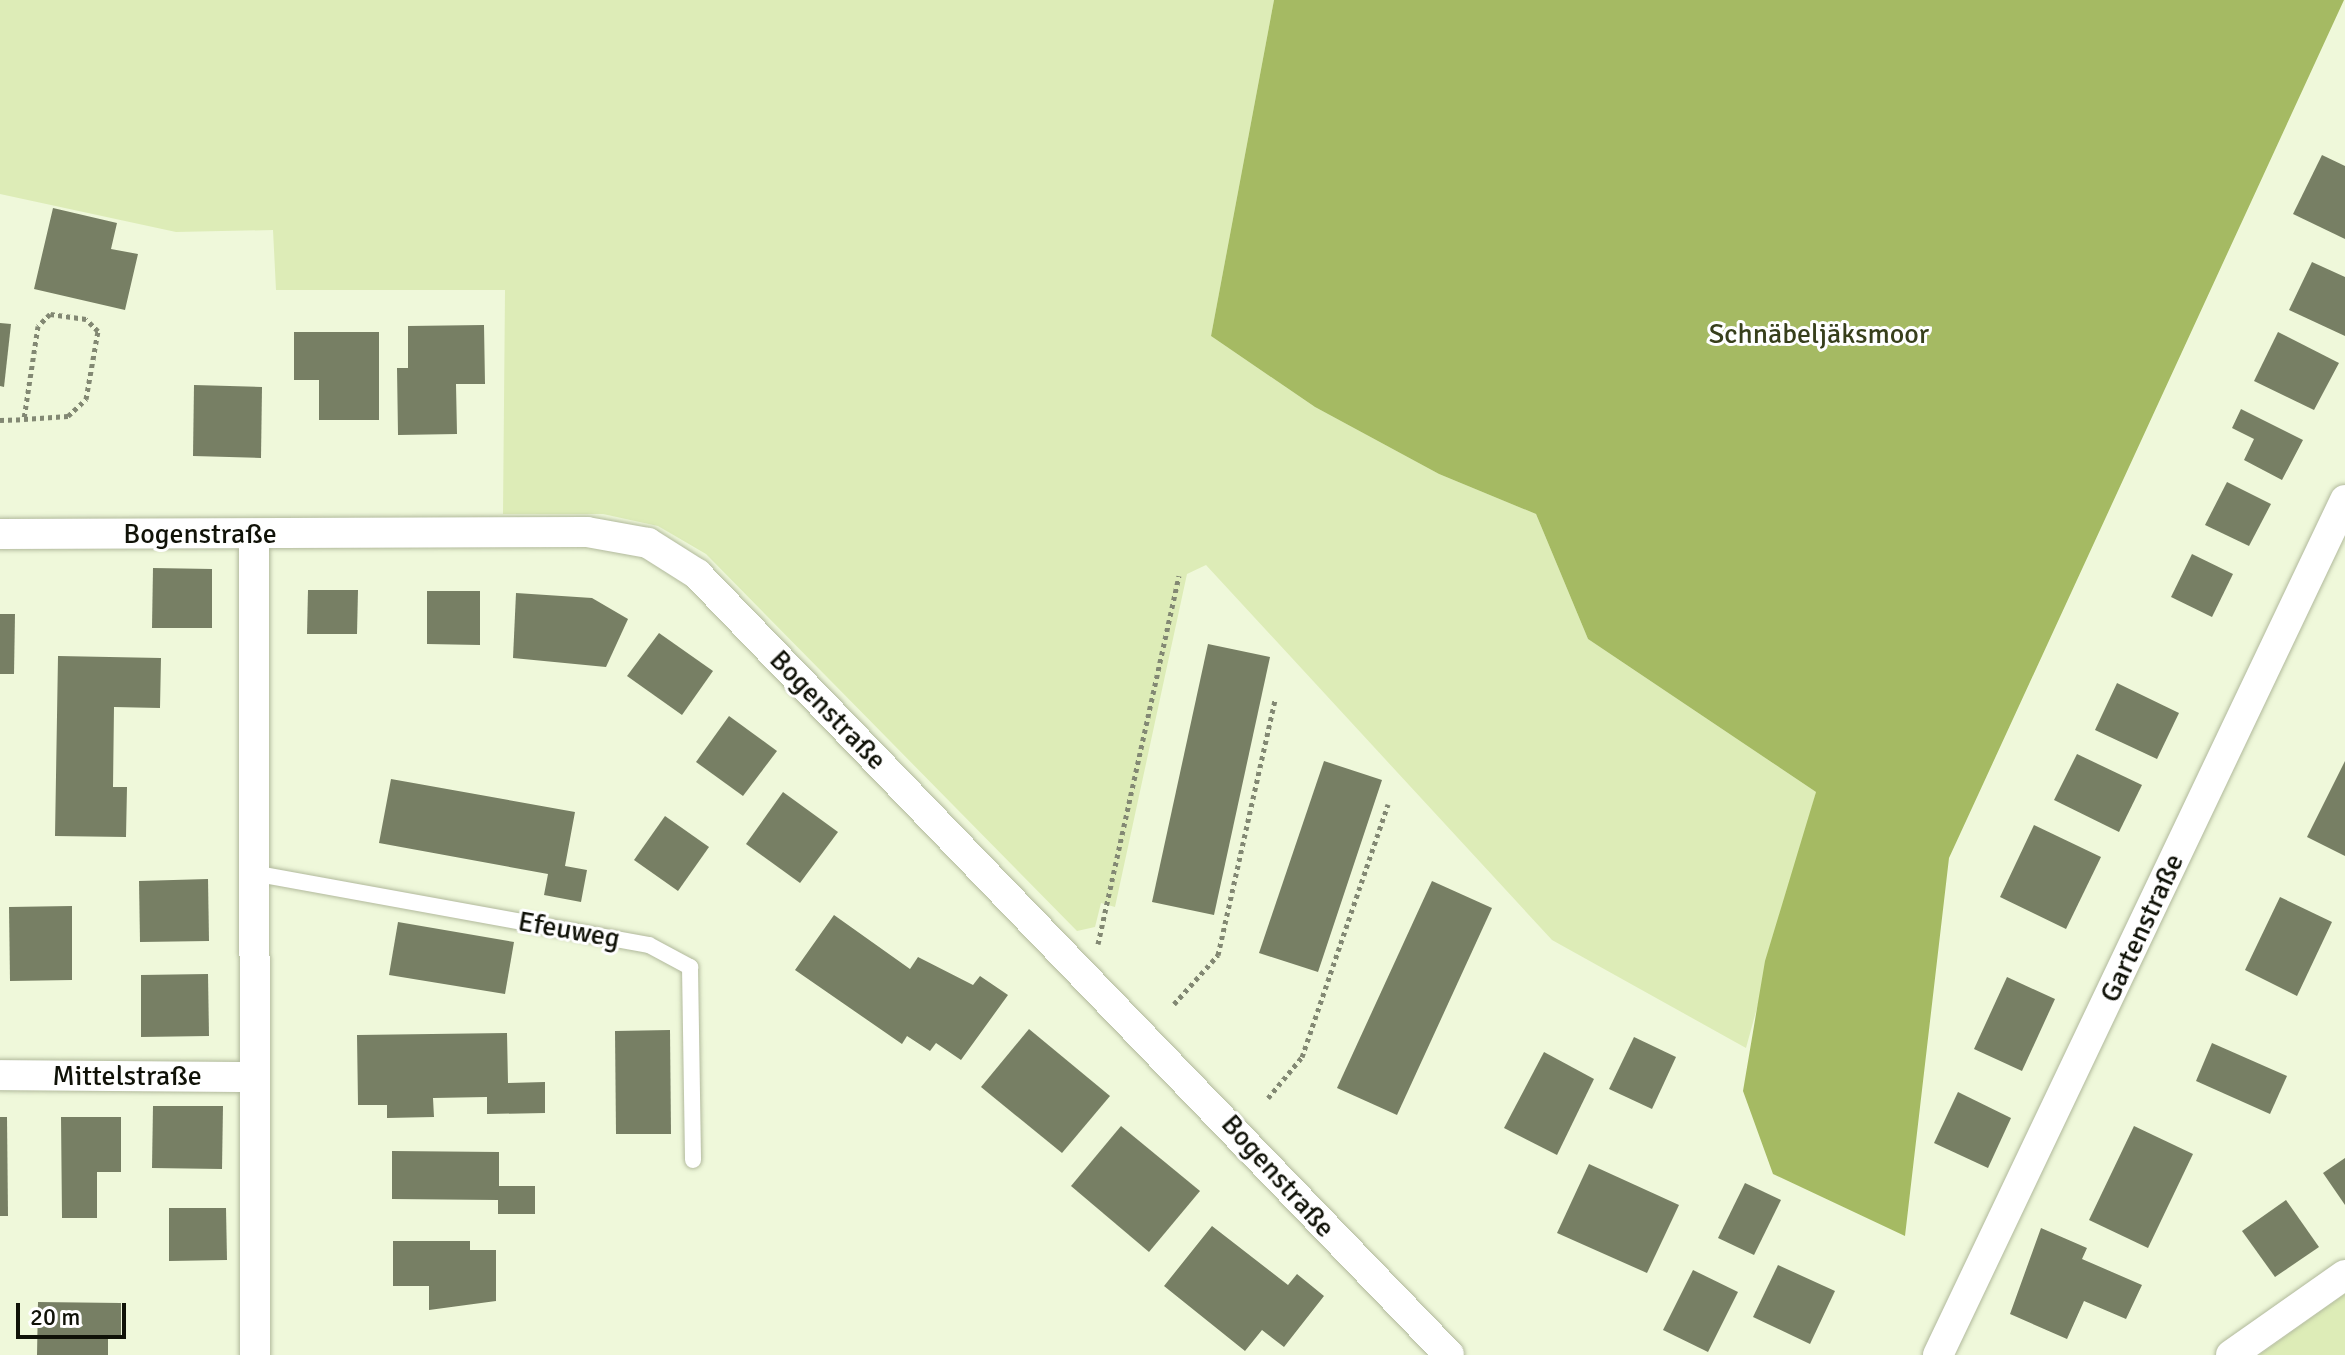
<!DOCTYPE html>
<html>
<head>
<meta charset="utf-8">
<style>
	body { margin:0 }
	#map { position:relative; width:2345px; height:1355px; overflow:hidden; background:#eff8da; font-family:Signika,sans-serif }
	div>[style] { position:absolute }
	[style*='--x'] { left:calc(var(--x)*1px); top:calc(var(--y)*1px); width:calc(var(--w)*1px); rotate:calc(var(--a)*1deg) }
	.green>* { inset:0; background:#ddecb7 }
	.forest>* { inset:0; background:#a5ba63 }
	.building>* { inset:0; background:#777f64 }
	.path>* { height:5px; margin-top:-2.5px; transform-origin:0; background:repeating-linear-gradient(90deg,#828873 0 4px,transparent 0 8px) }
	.roads { filter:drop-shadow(0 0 2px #b1b99c) drop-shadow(0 0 2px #b1b99c) }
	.service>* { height:16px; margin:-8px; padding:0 8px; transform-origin:8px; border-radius:8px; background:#fff }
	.minor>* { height:30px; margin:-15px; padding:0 15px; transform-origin:15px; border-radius:15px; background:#fff }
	span { translate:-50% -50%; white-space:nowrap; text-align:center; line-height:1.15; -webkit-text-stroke:6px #fff; paint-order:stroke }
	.park-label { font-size:28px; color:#373f1b }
	.street-label { font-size:28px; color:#101208 }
	.scale { position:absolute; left:16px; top:1303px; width:110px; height:36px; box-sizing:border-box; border:4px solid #101208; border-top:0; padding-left:10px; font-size:24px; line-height:28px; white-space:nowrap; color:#101208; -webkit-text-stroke:6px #fff; paint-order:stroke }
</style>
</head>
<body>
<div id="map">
	<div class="green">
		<i style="clip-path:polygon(0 0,1274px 0,1211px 336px,1315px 407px,1439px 474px,1536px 514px,1588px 639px,1816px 792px,1746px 1048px,1552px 940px,1206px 565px,1187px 574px,1115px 907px,1101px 903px,1095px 927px,1077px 931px,706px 554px,658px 526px,603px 514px,503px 514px,505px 290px,276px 290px,273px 230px,176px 232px,0 194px)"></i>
		<i style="clip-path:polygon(2345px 1294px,2345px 1355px,2259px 1355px)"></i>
	</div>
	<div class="forest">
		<i style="clip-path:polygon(1274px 0,2344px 0,1949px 858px,1905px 1236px,1773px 1174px,1743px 1091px,1765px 961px,1816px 792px,1588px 639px,1536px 514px,1439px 474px,1315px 407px,1211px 336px)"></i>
	</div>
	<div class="building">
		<i style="clip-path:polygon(2322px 155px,2345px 166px,2345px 239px,2293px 214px)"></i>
		<i style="clip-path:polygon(53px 208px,117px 223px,111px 249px,138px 254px,125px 310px,34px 289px)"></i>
		<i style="clip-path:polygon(2312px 262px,2345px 277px,2345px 336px,2289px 310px)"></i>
		<i style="clip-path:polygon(0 323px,11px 324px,4px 387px,0 386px)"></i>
		<i style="clip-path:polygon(484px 325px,485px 384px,456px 384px,457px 434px,398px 435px,397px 368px,408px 368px,408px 326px)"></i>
		<i style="clip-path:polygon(294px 332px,379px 332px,379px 420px,319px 420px,319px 380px,294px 380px)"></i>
		<i style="clip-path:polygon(2278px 332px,2339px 363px,2314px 410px,2254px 381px)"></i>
		<i style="clip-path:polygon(194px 385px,262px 387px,261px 458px,193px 456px)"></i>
		<i style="clip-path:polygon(2241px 409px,2303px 440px,2282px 480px,2244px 460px,2254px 439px,2232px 428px)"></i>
		<i style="clip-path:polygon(2227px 482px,2271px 504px,2249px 546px,2205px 525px)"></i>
		<i style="clip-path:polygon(2192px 554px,2233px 574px,2212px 617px,2171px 597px)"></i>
		<i style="clip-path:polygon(153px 568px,212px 569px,212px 628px,152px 628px)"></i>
		<i style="clip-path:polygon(308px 590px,358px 590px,357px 634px,307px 634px)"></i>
		<i style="clip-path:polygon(427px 591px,480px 591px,480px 645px,427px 644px)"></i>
		<i style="clip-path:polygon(516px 593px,592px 598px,628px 619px,606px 667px,513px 658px)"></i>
		<i style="clip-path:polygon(0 614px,15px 614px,14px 674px,0 674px)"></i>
		<i style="clip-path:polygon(659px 633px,713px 671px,682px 715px,627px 676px)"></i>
		<i style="clip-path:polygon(1208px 644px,1270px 657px,1214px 915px,1152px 902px)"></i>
		<i style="clip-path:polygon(58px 656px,161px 658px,160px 708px,114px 707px,113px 787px,127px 787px,126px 837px,55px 836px)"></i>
		<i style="clip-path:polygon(2117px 683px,2179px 713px,2157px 759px,2095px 730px)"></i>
		<i style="clip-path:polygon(729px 716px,777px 751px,743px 796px,696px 762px)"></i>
		<i style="clip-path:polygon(2077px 754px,2142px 785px,2119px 832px,2054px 800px)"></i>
		<i style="clip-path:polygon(1324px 761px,1382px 780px,1318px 972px,1259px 953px)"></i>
		<i style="clip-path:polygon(2345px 761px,2345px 856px,2307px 837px)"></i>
		<i style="clip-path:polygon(391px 779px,575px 812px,565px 866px,587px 870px,581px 902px,544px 895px,548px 874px,379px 843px)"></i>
		<i style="clip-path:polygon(783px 792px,838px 832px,800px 883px,746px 844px)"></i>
		<i style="clip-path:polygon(665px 816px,709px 847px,678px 891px,634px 860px)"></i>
		<i style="clip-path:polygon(2034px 825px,2101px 857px,2066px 929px,2000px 897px)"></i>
		<i style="clip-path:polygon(208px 879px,209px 941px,140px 942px,139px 881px)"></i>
		<i style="clip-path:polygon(1432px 881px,1492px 908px,1397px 1115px,1337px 1088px)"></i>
		<i style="clip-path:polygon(2280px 897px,2332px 922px,2297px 996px,2245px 970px)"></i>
		<i style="clip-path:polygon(72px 906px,72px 980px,10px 981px,9px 907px)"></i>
		<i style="clip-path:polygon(834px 915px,910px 969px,918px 957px,973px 985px,980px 976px,1008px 995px,961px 1060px,936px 1043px,930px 1051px,907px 1036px,902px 1044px,795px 970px)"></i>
		<i style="clip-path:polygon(398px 922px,514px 942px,505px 994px,389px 975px)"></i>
		<i style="clip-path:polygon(208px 974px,209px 1036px,141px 1037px,141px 975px)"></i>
		<i style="clip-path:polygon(2007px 977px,2055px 999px,2022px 1071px,1974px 1049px)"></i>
		<i style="clip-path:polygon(1029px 1029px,1110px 1096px,1062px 1153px,981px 1087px)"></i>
		<i style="clip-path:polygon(670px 1030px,671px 1134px,616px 1134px,615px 1031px)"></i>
		<i style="clip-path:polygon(507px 1033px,508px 1083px,545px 1082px,545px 1113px,487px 1114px,487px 1097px,433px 1098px,434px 1117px,387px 1118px,387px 1105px,358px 1105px,357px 1035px)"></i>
		<i style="clip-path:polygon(1634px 1037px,1676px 1057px,1652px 1109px,1609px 1089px)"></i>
		<i style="clip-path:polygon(2212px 1043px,2287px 1076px,2270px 1114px,2196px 1081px)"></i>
		<i style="clip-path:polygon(1544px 1052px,1594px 1079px,1557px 1155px,1504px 1128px)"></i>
		<i style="clip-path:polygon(1958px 1092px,2011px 1118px,1988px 1168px,1934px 1143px)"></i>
		<i style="clip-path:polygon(153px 1106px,223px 1106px,222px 1169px,152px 1168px)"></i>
		<i style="clip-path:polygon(0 1117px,7px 1117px,8px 1216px,0 1216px)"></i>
		<i style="clip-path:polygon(61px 1117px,121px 1117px,121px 1172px,97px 1172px,97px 1218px,62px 1218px)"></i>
		<i style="clip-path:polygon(1121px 1126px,1200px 1191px,1149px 1252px,1071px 1186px)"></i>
		<i style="clip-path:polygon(2134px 1126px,2193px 1154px,2148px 1248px,2089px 1220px)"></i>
		<i style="clip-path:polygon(392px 1151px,499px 1152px,499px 1186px,535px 1186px,535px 1214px,498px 1214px,498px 1200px,392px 1199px)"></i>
		<i style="clip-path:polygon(2345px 1158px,2345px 1205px,2323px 1173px)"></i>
		<i style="clip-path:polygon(1589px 1164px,1679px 1205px,1647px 1273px,1557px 1233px)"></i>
		<i style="clip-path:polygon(1745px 1183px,1781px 1200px,1754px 1255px,1718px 1238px)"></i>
		<i style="clip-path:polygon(2286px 1200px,2319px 1247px,2275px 1277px,2242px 1231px)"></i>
		<i style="clip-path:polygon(169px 1208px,226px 1208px,227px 1260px,169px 1261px)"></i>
		<i style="clip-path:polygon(1212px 1226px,1288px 1285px,1297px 1274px,1324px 1296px,1284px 1347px,1262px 1330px,1245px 1351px,1164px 1286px)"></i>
		<i style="clip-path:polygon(2041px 1228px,2087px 1248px,2082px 1259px,2142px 1285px,2126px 1319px,2084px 1301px,2067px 1339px,2010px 1314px)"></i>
		<i style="clip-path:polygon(393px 1241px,470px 1241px,470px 1250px,496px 1250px,496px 1301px,429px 1310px,429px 1286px,393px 1286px)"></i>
		<i style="clip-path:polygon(1778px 1265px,1835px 1291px,1810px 1344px,1753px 1317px)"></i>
		<i style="clip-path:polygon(1693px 1270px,1738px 1292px,1708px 1352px,1663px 1330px)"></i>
		<i style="clip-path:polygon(38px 1302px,121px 1303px,121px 1338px,108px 1338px,108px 1355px,37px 1355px)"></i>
	</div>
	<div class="path">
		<i style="--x:0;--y:420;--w:24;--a:-2"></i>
		<i style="--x:24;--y:419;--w:44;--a:-3.9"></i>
		<i style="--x:68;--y:416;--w:25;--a:-43"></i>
		<i style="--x:86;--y:399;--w:69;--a:-80"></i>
		<i style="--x:98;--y:331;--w:17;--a:-135"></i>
		<i style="--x:86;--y:319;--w:36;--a:-172"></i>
		<i style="--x:50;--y:314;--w:17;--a:135"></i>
		<i style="--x:38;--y:326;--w:94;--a:98.6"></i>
		<i style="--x:1098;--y:944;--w:377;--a:-77.6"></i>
		<i style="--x:1174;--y:1004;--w:66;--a:-48.1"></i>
		<i style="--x:1218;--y:955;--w:262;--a:-77.4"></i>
		<i style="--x:1268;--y:1098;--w:53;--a:-50.3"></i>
		<i style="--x:1302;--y:1057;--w:267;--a:-71.2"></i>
	</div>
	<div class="roads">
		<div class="service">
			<i style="--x:253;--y:873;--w:402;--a:10.3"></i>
			<i style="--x:649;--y:945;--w:47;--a:28.2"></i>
			<i style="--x:690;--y:967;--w:193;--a:89.1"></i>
		</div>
		<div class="minor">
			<i style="--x:0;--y:534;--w:587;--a:-0.2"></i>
			<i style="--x:587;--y:532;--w:62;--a:10.2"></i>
			<i style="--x:648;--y:543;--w:58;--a:32.3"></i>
			<i style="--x:697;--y:574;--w:1084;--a:46.08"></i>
			<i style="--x:254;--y:535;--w:820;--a:89.93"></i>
			<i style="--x:0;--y:1075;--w:254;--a:0.5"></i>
			<i style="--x:1938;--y:1355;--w:947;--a:-64.54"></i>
			<i style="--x:2231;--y:1355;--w:139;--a:-35.1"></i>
		</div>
	</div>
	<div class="park-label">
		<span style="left:1819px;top:334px">Schnäbeljäksmoor</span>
	</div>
	<div class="street-label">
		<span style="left:200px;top:534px">Bogenstraße</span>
		<span style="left:828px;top:710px;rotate:46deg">Bogenstraße</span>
		<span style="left:2142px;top:928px;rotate:-65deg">Gartenstraße</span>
		<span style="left:569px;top:930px;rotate:10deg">Efeuweg</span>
		<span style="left:127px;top:1076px">Mittelstraße</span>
		<span style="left:1278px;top:1176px;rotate:48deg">Bogenstraße</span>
	</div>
	<div class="scale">20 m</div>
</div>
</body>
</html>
